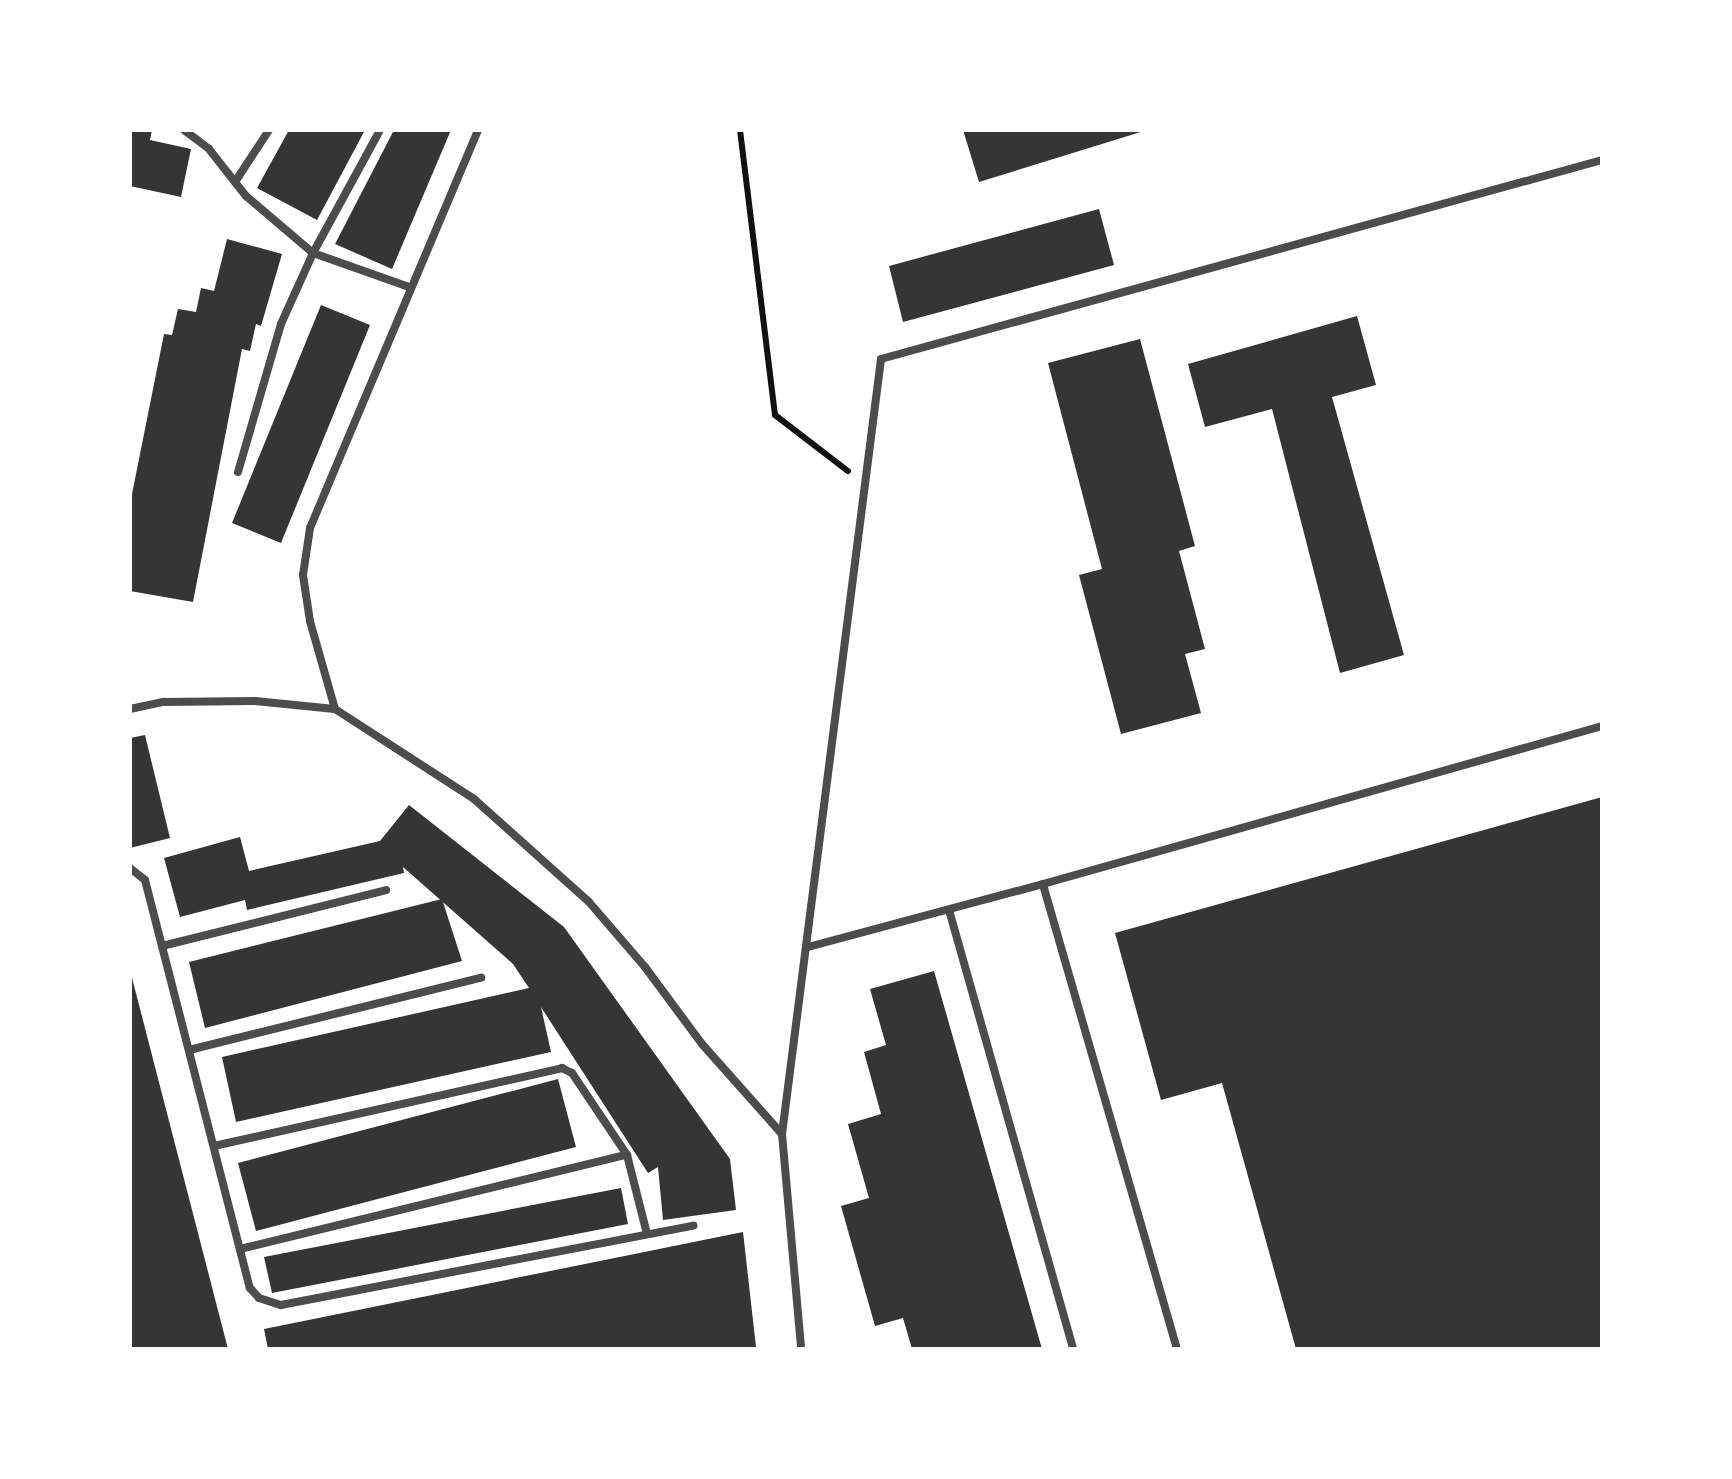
<!DOCTYPE html>
<html>
<head>
<meta charset="utf-8">
<style>
	body { margin:0 }
	#map { position:relative; width:1732px; height:1479px; overflow:hidden; background:#fff; font-family:Mulish,sans-serif }
	div>[style] { position:absolute }
	[style*='--x'] { left:calc(var(--x)*1px); top:calc(var(--y)*1px); width:calc(var(--w)*1px); rotate:calc(var(--a)*1deg) }
	.building>* { inset:0; background:#353535 }
	.path>* { height:6px; margin:-3px; padding:0 3px; transform-origin:3px; border-radius:3px; background:#111 }
	.service>* { height:8px; margin:-4px; padding:0 4px; transform-origin:4px; border-radius:4px; background:#4c4c4c }
	span { translate:-50% -50%; white-space:nowrap; text-align:center; line-height:1.15; -webkit-text-stroke:8px #fff; paint-order:stroke }
	.frame { position:absolute; inset:0; border:132px solid #fff; pointer-events:none }
</style>
</head>
<body>
<div id="map">
	<div class="building">
		<i style="clip-path:polygon(130px 130px,152px 130px,150px 140px,191px 149px,181px 197px,130px 186px)"></i>
		<i style="clip-path:polygon(289px 130px,365px 130px,317px 220px,257px 188px)"></i>
		<i style="clip-path:polygon(394px 130px,451px 130px,392px 269px,335px 244px)"></i>
		<i style="clip-path:polygon(963px 130px,1144px 130px,1144px 131px,979px 182px)"></i>
		<i style="clip-path:polygon(1099px 209px,1114px 265px,903px 322px,889px 266px)"></i>
		<i style="clip-path:polygon(227px 239px,282px 254px,261px 326px,256px 324px,250px 351px,242px 349px,193px 602px,130px 591px,130px 504px,164px 334px,172px 335px,178px 309px,196px 312px,201px 288px,214px 291px)"></i>
		<i style="clip-path:polygon(321px 305px,370px 325px,281px 543px,232px 523px)"></i>
		<i style="clip-path:polygon(1357px 316px,1376px 385px,1332px 397px,1404px 655px,1340px 673px,1272px 409px,1205px 427px,1188px 364px)"></i>
		<i style="clip-path:polygon(1140px 339px,1195px 546px,1179px 551px,1205px 649px,1185px 654px,1201px 713px,1121px 734px,1079px 575px,1102px 569px,1048px 363px)"></i>
		<i style="clip-path:polygon(145px 735px,170px 838px,130px 848px,130px 738px)"></i>
		<i style="clip-path:polygon(1602px 797px,1602px 1349px,1296px 1349px,1222px 1083px,1161px 1100px,1115px 933px)"></i>
		<i style="clip-path:polygon(409px 805px,564px 927px,730px 1159px,736px 1210px,663px 1220px,658px 1167px,648px 1173px,541px 1007px,551px 1052px,236px 1122px,222px 1057px,529px 988px,513px 964px,403px 867px,404px 873px,247px 910px,245px 900px,180px 917px,164px 858px,240px 837px,249px 871px,380px 841px)"></i>
		<i style="clip-path:polygon(442px 899px,462px 961px,205px 1028px,189px 962px)"></i>
		<i style="clip-path:polygon(934px 971px,1042px 1349px,912px 1349px,903px 1318px,875px 1326px,841px 1206px,869px 1198px,848px 1124px,881px 1114px,864px 1052px,886px 1045px,870px 989px)"></i>
		<i style="clip-path:polygon(131px 974px,228px 1349px,130px 1349px)"></i>
		<i style="clip-path:polygon(558px 1079px,576px 1147px,256px 1231px,238px 1163px)"></i>
		<i style="clip-path:polygon(621px 1188px,628px 1224px,272px 1293px,264px 1257px)"></i>
		<i style="clip-path:polygon(743px 1232px,756px 1347px,268px 1349px,264px 1329px)"></i>
	</div>
	<div class="path">
		<i style="--x:740;--y:130;--w:287;--a:83"></i>
		<i style="--x:775;--y:415;--w:92;--a:37.5"></i>
	</div>
	<div class="service">
		<i style="--x:184;--y:130;--w:31;--a:37"></i>
		<i style="--x:209;--y:149;--w:60;--a:51.8"></i>
		<i style="--x:246;--y:196;--w:88;--a:40.4"></i>
		<i style="--x:313;--y:253;--w:102;--a:19.5"></i>
		<i style="--x:235;--y:182;--w:62;--a:-56.8"></i>
		<i style="--x:238;--y:472;--w:154;--a:-73.8"></i>
		<i style="--x:281;--y:324;--w:78;--a:-65.7"></i>
		<i style="--x:313;--y:253;--w:140;--a:-61.4"></i>
		<i style="--x:130;--y:709;--w:34;--a:-12"></i>
		<i style="--x:163;--y:702;--w:92;--a:-0.6"></i>
		<i style="--x:255;--y:701;--w:80;--a:5.7"></i>
		<i style="--x:335;--y:709;--w:166;--a:32.9"></i>
		<i style="--x:474;--y:799;--w:154;--a:41.8"></i>
		<i style="--x:589;--y:902;--w:86;--a:49.3"></i>
		<i style="--x:645;--y:967;--w:96;--a:53.5"></i>
		<i style="--x:702;--y:1044;--w:120;--a:48.4"></i>
		<i style="--x:782;--y:1134;--w:216;--a:84.9"></i>
		<i style="--x:335;--y:709;--w:91;--a:-105.9"></i>
		<i style="--x:310;--y:621;--w:47;--a:-98.7"></i>
		<i style="--x:303;--y:575;--w:48;--a:-81.5"></i>
		<i style="--x:310;--y:528;--w:432;--a:-67.1"></i>
		<i style="--x:130;--y:868;--w:19;--a:39"></i>
		<i style="--x:145;--y:880;--w:421;--a:75.6"></i>
		<i style="--x:250;--y:1288;--w:13;--a:48"></i>
		<i style="--x:259;--y:1298;--w:23;--a:18"></i>
		<i style="--x:281;--y:1305;--w:420;--a:-10.9"></i>
		<i style="--x:949;--y:910;--w:456;--a:74.2"></i>
		<i style="--x:162;--y:946;--w:231;--a:-14"></i>
		<i style="--x:808;--y:947;--w:243;--a:-15"></i>
		<i style="--x:189;--y:1050;--w:301;--a:-13.9"></i>
		<i style="--x:782;--y:1134;--w:781;--a:-82.72"></i>
		<i style="--x:881;--y:359;--w:748;--a:-15.43"></i>
		<i style="--x:214;--y:1146;--w:357;--a:-12.6"></i>
		<i style="--x:562;--y:1068;--w:11;--a:27"></i>
		<i style="--x:572;--y:1073;--w:99;--a:56.1"></i>
		<i style="--x:627;--y:1155;--w:81;--a:75.8"></i>
		<i style="--x:240;--y:1249;--w:398;--a:-13.7"></i>
		<i style="--x:1177;--y:1349;--w:484;--a:-106.1"></i>
		<i style="--x:1043;--y:884;--w:581;--a:-15.78"></i>
	</div>
	<div class="frame"></div>
</div>
</body>
</html>
